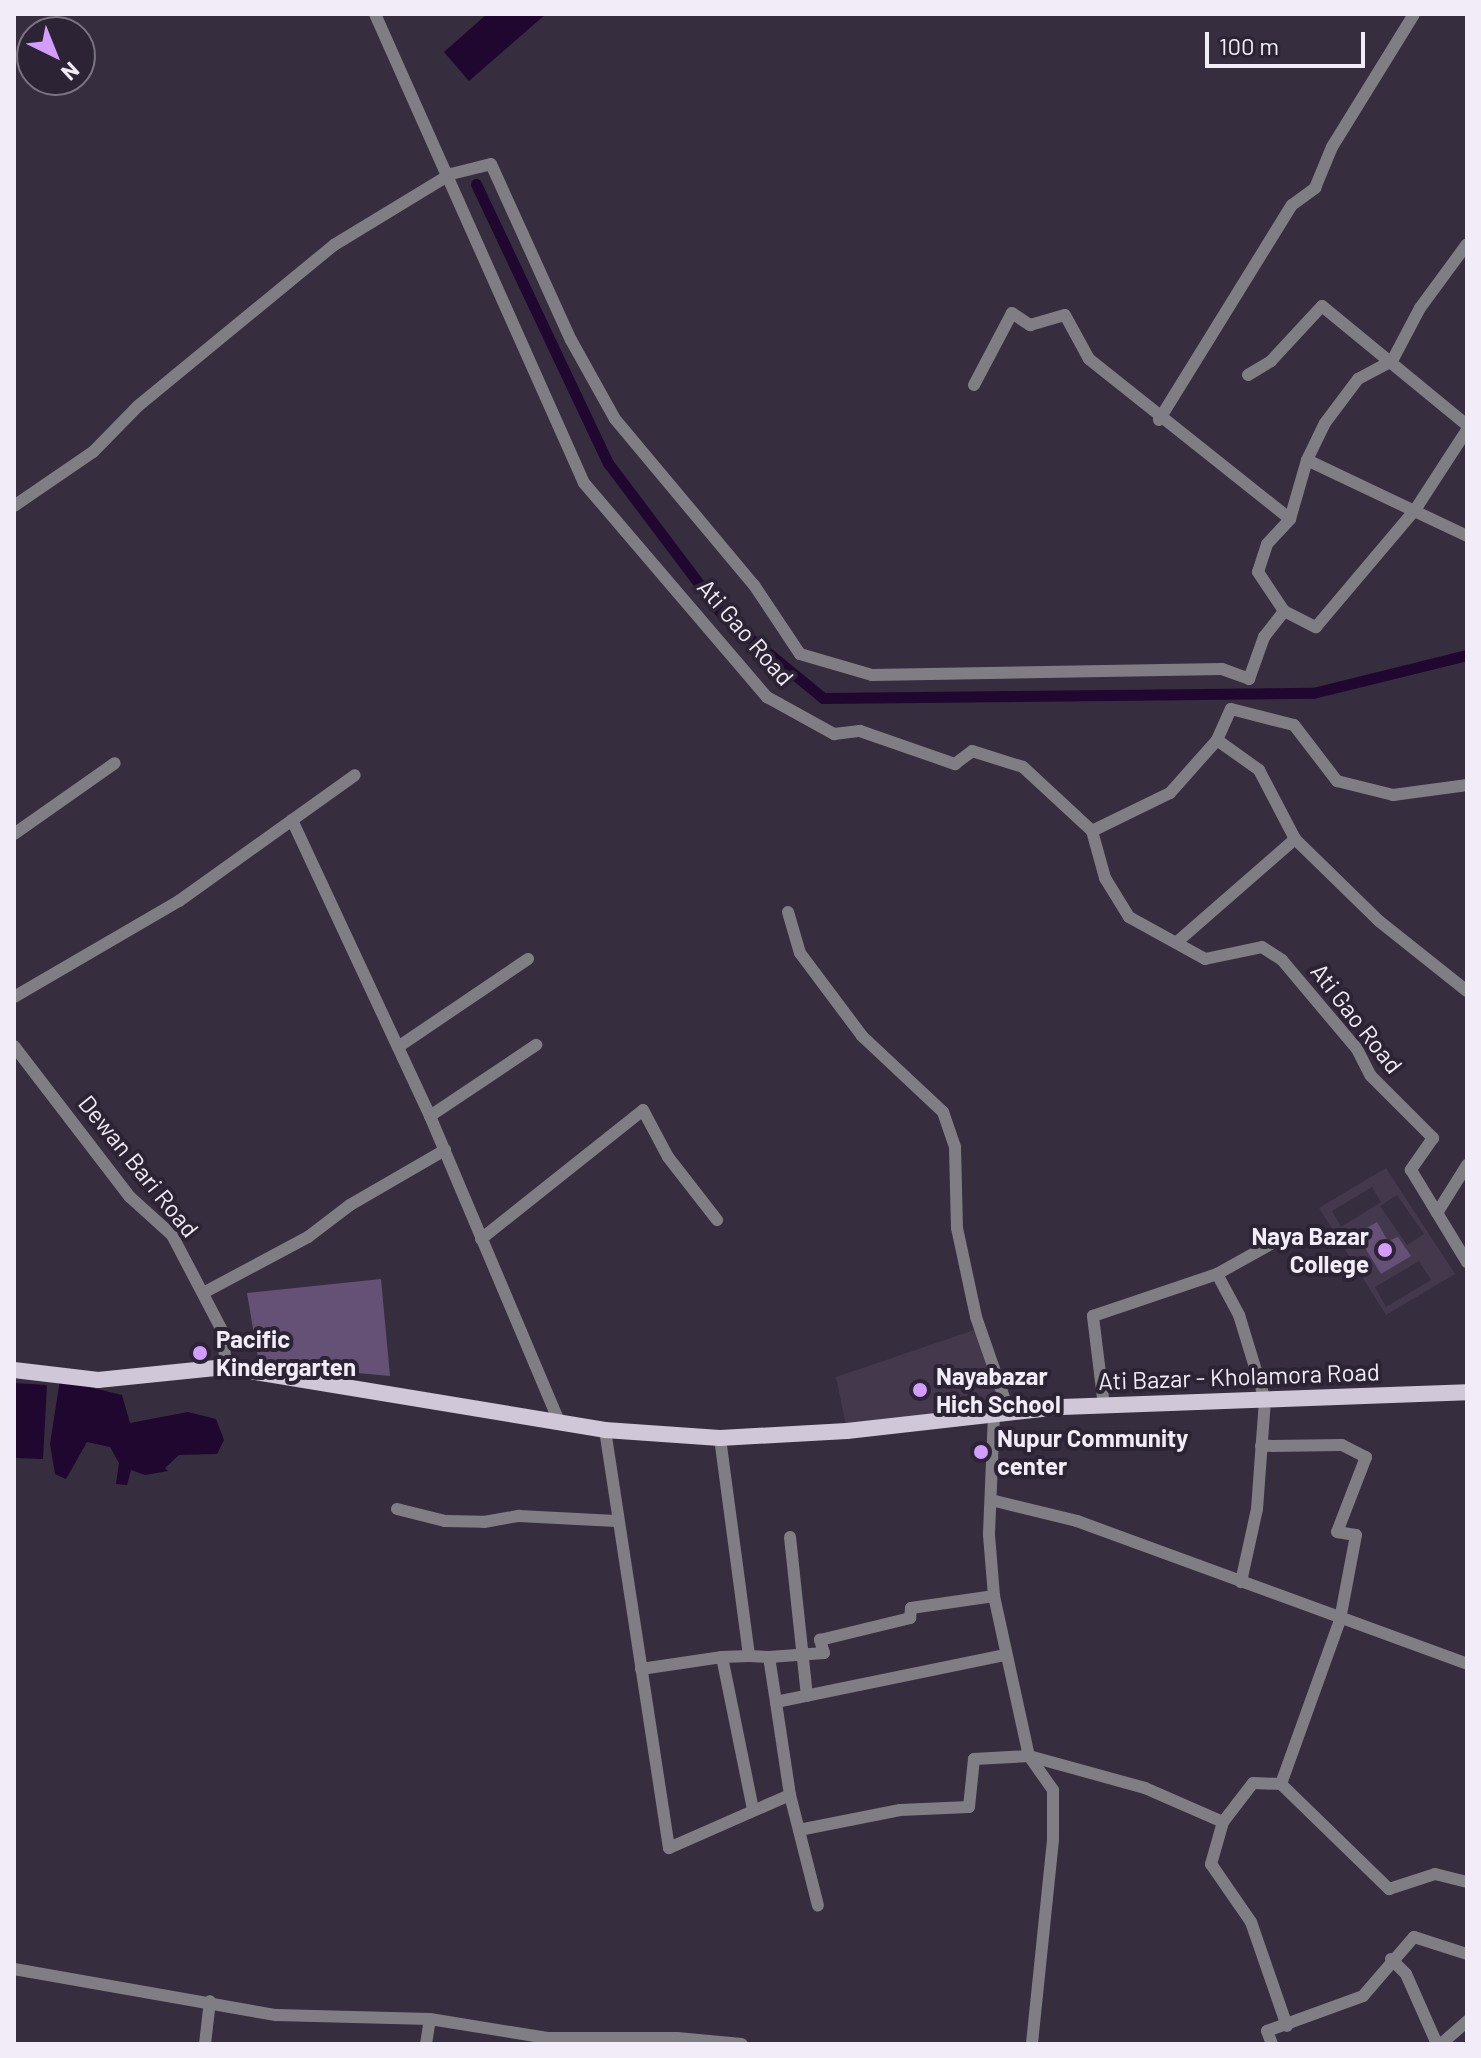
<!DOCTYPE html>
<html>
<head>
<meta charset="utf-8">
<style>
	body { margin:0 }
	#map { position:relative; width:1481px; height:2058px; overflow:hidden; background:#362d3e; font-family:Barlow,sans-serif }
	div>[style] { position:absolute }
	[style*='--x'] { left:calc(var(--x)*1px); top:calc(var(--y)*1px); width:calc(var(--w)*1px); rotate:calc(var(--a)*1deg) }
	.built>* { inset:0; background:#44384d }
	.green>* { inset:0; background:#645175 }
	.water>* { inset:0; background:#1f072f }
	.canal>* { height:11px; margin:-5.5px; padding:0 5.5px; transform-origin:5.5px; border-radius:5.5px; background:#1f072f }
	.minor>* { height:12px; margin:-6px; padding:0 6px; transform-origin:6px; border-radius:6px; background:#817d85 }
	.major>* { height:16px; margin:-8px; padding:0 8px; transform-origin:8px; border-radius:8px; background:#d0c7d9 }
	.dots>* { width:22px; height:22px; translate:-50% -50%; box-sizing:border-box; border:4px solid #2c2434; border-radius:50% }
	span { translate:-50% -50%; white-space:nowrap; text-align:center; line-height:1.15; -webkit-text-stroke:8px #2c2434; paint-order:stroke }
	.street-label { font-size:24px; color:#f1ecf7 }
	.poi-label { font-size:24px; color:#f1ecf7; font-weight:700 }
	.right { translate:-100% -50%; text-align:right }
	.left { translate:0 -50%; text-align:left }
	.frame { position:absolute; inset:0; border:16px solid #f1ecf7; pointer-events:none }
	.north { position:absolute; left:16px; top:16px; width:80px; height:80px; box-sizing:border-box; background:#2c2434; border:2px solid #7b7482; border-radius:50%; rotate:137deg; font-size:22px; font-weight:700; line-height:32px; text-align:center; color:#f1ecf7 }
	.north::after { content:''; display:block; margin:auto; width:28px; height:36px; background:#d29dfd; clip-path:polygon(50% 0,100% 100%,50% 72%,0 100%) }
	.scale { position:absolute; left:1205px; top:32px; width:160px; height:36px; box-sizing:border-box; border:4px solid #f1ecf7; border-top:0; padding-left:10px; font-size:24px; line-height:28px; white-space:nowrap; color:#f1ecf7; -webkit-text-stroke:6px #2c2434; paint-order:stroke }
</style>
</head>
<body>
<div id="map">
	<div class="built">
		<i style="clip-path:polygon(evenodd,1386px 1168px,1455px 1274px,1386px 1315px,1319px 1208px,1386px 1168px,1372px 1187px,1381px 1202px,1341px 1227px,1332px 1211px,1372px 1187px,1386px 1168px,1397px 1195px,1424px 1234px,1407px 1245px,1380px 1206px,1397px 1195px,1386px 1168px,1419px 1261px,1431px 1280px,1386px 1307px,1375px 1287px,1419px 1261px)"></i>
		<i style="clip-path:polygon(980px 1328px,1009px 1412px,847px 1431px,836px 1377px)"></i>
	</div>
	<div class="green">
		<i style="clip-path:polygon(1377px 1222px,1388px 1241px,1398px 1237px,1411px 1256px,1381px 1274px,1362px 1243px,1365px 1229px)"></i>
		<i style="clip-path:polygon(381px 1279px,390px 1376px,259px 1364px,247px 1293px)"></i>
	</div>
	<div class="water">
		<i style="clip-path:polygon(487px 14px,546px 14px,469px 81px,444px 52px)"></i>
		<i style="clip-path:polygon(60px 1380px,122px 1395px,130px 1423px,188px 1412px,216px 1419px,224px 1440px,217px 1454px,179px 1455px,165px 1468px,168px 1471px,145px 1475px,131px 1470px,127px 1485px,116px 1484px,119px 1463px,110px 1447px,87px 1442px,66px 1479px,55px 1474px,50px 1444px)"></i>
		<i style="clip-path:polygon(14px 1383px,47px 1385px,43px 1459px,14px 1458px)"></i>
	</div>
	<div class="canal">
		<i style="--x:476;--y:184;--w:309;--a:64.7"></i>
		<i style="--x:608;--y:463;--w:193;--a:53"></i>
		<i style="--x:724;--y:617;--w:128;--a:39.3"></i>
		<i style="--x:823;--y:698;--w:490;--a:-0.6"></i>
		<i style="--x:1313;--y:693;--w:159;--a:-13.9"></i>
	</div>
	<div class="minor">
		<i style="--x:375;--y:14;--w:513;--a:65.98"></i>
		<i style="--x:584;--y:483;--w:282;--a:49.5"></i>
		<i style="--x:767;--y:697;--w:77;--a:28.9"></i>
		<i style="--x:834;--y:734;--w:26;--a:-7"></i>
		<i style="--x:860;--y:731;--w:101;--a:19.2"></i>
		<i style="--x:955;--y:764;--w:21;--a:-37"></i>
		<i style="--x:972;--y:751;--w:53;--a:17.4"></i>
		<i style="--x:1023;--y:767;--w:94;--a:42.8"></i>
		<i style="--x:1092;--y:831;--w:49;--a:74.5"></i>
		<i style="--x:1105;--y:878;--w:46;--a:58.4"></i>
		<i style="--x:1129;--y:917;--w:87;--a:28.9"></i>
		<i style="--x:1205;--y:959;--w:58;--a:-11.9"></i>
		<i style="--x:1262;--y:947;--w:24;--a:33"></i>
		<i style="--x:1282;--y:960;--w:116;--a:49.9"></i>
		<i style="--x:1357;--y:1049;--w:30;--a:63"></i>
		<i style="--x:1371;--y:1076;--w:88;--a:45"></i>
		<i style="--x:1433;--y:1138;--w:39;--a:125"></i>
		<i style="--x:1411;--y:1170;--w:108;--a:58.7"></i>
		<i style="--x:1248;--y:375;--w:27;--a:-31"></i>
		<i style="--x:1271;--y:361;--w:75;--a:-47.2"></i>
		<i style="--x:1322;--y:306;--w:188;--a:39.4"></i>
		<i style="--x:974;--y:385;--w:81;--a:-62.2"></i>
		<i style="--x:1012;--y:313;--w:22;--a:34"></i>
		<i style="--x:1030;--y:325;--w:36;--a:-16"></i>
		<i style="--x:1065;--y:315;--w:50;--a:61.4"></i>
		<i style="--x:1089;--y:359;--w:257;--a:38.5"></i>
		<i style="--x:1290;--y:519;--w:61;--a:-73.9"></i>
		<i style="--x:1307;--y:460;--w:41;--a:-64.1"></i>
		<i style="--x:1325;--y:423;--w:55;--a:-53.1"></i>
		<i style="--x:1358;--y:379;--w:38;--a:-28"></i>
		<i style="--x:1392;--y:361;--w:60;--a:-62.2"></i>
		<i style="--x:1420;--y:308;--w:79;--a:-53.7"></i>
		<i style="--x:1159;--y:420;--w:253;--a:-58.3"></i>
		<i style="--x:1292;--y:205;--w:29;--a:-36"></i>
		<i style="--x:1315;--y:188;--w:44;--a:-67.5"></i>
		<i style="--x:1332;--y:147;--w:156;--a:-58.3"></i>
		<i style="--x:1307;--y:460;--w:177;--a:25.4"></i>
		<i style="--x:14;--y:506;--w:96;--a:-34.4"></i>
		<i style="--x:93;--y:452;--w:64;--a:-45.6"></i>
		<i style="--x:138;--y:406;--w:254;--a:-39.4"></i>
		<i style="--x:334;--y:245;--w:137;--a:-31.3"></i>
		<i style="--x:451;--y:174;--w:41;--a:-14"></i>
		<i style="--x:491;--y:164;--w:193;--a:65.6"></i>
		<i style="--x:571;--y:340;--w:90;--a:60.9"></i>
		<i style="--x:615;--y:419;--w:217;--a:50.1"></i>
		<i style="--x:754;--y:585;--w:83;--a:56.3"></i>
		<i style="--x:800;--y:654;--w:75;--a:16.3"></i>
		<i style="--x:872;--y:675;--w:350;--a:-1"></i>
		<i style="--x:1222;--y:669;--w:29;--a:20"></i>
		<i style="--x:1249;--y:679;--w:45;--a:-70.3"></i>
		<i style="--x:1264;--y:637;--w:33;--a:-52"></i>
		<i style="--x:1284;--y:611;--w:47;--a:-123.7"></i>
		<i style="--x:1258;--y:572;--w:29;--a:-72"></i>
		<i style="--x:1267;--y:544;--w:34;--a:-47"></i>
		<i style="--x:1284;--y:611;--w:36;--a:27"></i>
		<i style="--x:1316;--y:627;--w:153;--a:-49.8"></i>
		<i style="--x:1415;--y:510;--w:95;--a:-57"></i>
		<i style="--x:1217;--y:740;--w:52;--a:35.5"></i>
		<i style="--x:1259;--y:770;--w:78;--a:62.4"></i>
		<i style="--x:292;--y:820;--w:327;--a:65"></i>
		<i style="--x:430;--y:1116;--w:332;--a:67.1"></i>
		<i style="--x:1092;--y:831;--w:87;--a:-26"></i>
		<i style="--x:1170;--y:793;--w:71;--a:-48.4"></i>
		<i style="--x:1217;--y:740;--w:34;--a:-66"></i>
		<i style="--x:1231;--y:709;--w:65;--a:14.3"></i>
		<i style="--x:1294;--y:725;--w:71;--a:52.5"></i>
		<i style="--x:1337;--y:781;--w:58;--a:14"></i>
		<i style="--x:1393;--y:795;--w:75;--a:-7.7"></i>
		<i style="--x:14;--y:834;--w:123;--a:-35.1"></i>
		<i style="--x:788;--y:912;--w:43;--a:73.7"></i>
		<i style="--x:800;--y:953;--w:104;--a:53.2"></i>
		<i style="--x:862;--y:1036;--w:111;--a:43.2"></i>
		<i style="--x:943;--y:1112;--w:37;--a:71"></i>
		<i style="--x:955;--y:1147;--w:81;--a:88.6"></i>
		<i style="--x:957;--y:1228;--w:91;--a:77.9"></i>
		<i style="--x:976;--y:1317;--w:101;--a:70.8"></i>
		<i style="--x:1177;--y:942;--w:157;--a:-41.1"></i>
		<i style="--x:1295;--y:839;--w:117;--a:44.3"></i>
		<i style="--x:1379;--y:921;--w:112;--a:38.5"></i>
		<i style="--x:14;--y:997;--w:191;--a:-30.2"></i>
		<i style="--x:179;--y:901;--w:216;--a:-35.6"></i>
		<i style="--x:14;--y:1046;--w:190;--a:52.5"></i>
		<i style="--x:130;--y:1197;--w:57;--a:42.1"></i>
		<i style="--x:172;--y:1235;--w:112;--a:62.3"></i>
		<i style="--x:224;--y:1334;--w:33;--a:88"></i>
		<i style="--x:398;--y:1047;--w:157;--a:-34.1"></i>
		<i style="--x:430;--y:1116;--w:128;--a:-33.8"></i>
		<i style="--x:1437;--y:1213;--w:57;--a:-58"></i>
		<i style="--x:481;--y:1239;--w:207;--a:-38.5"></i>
		<i style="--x:643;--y:1110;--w:53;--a:62"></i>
		<i style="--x:668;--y:1157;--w:80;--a:52.1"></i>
		<i style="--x:1217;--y:1274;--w:47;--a:61.8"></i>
		<i style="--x:1239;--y:1315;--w:89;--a:73"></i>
		<i style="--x:1265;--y:1400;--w:109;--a:94.2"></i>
		<i style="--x:1257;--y:1509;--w:75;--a:102.4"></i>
		<i style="--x:205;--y:1292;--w:117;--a:-28.1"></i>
		<i style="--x:308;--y:1237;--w:53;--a:-37.3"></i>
		<i style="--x:350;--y:1205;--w:110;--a:-30.1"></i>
		<i style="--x:1104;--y:1406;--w:91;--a:-97"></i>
		<i style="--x:1093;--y:1316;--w:131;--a:-18.7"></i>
		<i style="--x:1217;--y:1274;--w:72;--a:-29.1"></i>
		<i style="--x:994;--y:1414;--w:121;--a:92.4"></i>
		<i style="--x:989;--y:1535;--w:61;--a:85.3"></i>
		<i style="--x:994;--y:1596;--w:164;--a:77.7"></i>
		<i style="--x:1029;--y:1756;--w:42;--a:54.8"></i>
		<i style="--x:1053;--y:1790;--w:50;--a:90"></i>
		<i style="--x:1053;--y:1840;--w:205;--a:95.9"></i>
		<i style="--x:605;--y:1430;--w:423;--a:81.3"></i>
		<i style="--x:669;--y:1848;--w:132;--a:-23.7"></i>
		<i style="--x:790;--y:1795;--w:114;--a:75.8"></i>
		<i style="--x:720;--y:1438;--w:220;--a:82.4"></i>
		<i style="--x:749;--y:1656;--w:20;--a:3"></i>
		<i style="--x:769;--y:1657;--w:46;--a:81.2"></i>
		<i style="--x:1261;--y:1446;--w:81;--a:-0.7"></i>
		<i style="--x:1342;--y:1445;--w:27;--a:27"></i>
		<i style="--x:1366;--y:1457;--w:80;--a:111.1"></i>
		<i style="--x:1337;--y:1532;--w:19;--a:9"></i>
		<i style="--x:1356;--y:1535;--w:86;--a:100.7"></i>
		<i style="--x:1340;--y:1620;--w:174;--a:109.8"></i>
		<i style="--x:991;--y:1500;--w:89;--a:13.7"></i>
		<i style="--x:1077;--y:1521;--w:415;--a:20.1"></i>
		<i style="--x:397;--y:1509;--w:49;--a:14"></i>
		<i style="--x:445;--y:1521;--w:39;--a:1"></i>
		<i style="--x:484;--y:1522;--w:36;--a:-10"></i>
		<i style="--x:519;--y:1516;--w:97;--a:3"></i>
		<i style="--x:790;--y:1537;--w:160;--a:83.9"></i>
		<i style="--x:749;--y:1656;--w:27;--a:178"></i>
		<i style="--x:722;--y:1657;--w:156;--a:78.5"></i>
		<i style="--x:769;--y:1657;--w:55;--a:-4.2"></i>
		<i style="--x:824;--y:1653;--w:14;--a:-107"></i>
		<i style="--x:820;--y:1640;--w:93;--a:-13.7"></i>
		<i style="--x:910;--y:1618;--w:10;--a:-84"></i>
		<i style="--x:911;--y:1608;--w:84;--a:-8.2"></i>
		<i style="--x:641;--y:1669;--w:82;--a:-8.4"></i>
		<i style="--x:790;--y:1795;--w:94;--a:-98.6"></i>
		<i style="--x:776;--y:1702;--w:233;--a:-11.6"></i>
		<i style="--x:1223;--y:1822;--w:44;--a:105.9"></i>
		<i style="--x:1211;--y:1864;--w:70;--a:55.4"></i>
		<i style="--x:1251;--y:1922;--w:110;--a:70.9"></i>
		<i style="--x:799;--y:1830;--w:103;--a:-11.2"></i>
		<i style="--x:900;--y:1810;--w:69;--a:-2.5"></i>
		<i style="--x:969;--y:1807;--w:48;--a:-84.1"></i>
		<i style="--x:974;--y:1759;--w:55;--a:-3.1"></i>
		<i style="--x:1029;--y:1756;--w:120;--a:15.4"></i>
		<i style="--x:1145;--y:1788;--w:85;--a:23.6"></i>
		<i style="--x:1223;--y:1822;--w:49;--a:-52.4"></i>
		<i style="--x:1253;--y:1783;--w:28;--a:2"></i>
		<i style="--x:1281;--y:1784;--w:151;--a:44.2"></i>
		<i style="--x:1389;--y:1889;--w:48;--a:-18.1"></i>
		<i style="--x:1435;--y:1874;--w:33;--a:14"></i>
		<i style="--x:1391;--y:1959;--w:21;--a:45"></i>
		<i style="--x:1406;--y:1974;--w:77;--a:66.1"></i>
		<i style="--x:14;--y:1969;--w:266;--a:10"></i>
		<i style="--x:276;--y:2015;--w:154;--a:1.5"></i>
		<i style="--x:430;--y:2019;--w:119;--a:9.2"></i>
		<i style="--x:547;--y:2038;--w:130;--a:0"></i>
		<i style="--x:677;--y:2038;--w:65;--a:5.3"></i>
		<i style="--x:205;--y:2044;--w:43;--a:-83.4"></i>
		<i style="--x:426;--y:2044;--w:25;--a:-81"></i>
		<i style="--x:1272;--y:2044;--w:14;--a:-111"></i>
		<i style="--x:1267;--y:2031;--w:102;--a:-20"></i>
		<i style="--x:1363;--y:1996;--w:78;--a:-49.2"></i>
		<i style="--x:1414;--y:1937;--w:56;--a:17.8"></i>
		<i style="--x:1441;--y:2044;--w:35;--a:-41"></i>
	</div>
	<div class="major">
		<i style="--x:14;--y:1370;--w:85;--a:6.8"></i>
		<i style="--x:98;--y:1380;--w:128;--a:-5.8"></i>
		<i style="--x:225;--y:1367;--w:385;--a:9.4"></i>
		<i style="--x:605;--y:1430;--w:115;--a:4"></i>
		<i style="--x:720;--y:1438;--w:127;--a:-3.2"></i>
		<i style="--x:847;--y:1431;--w:216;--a:-6.4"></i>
		<i style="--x:1062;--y:1407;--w:405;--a:-2.1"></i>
	</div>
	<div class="dots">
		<i style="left:1385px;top:1250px;background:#d29dfd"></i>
		<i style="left:200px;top:1353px;background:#d29dfd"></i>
		<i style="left:920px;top:1390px;background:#d29dfd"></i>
		<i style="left:981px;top:1452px;background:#d29dfd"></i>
	</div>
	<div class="street-label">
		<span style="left:746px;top:632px;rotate:49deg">Ati Gao Road</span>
		<span style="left:1357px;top:1018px;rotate:52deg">Ati Gao Road</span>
		<span style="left:139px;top:1166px;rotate:51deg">Dewan Bari Road</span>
		<span style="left:1239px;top:1376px;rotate:-2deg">Ati Bazar - Kholamora Road</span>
	</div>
	<div class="poi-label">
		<span class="right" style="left:1369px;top:1250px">Naya Bazar<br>College</span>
		<span class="left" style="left:216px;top:1353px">Pacific<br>Kindergarten</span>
		<span class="left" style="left:936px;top:1390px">Nayabazar<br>Hich School</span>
		<span class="left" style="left:997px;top:1452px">Nupur Community<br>center</span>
	</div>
	<div class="frame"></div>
	<div class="north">N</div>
	<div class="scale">100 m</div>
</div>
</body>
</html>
